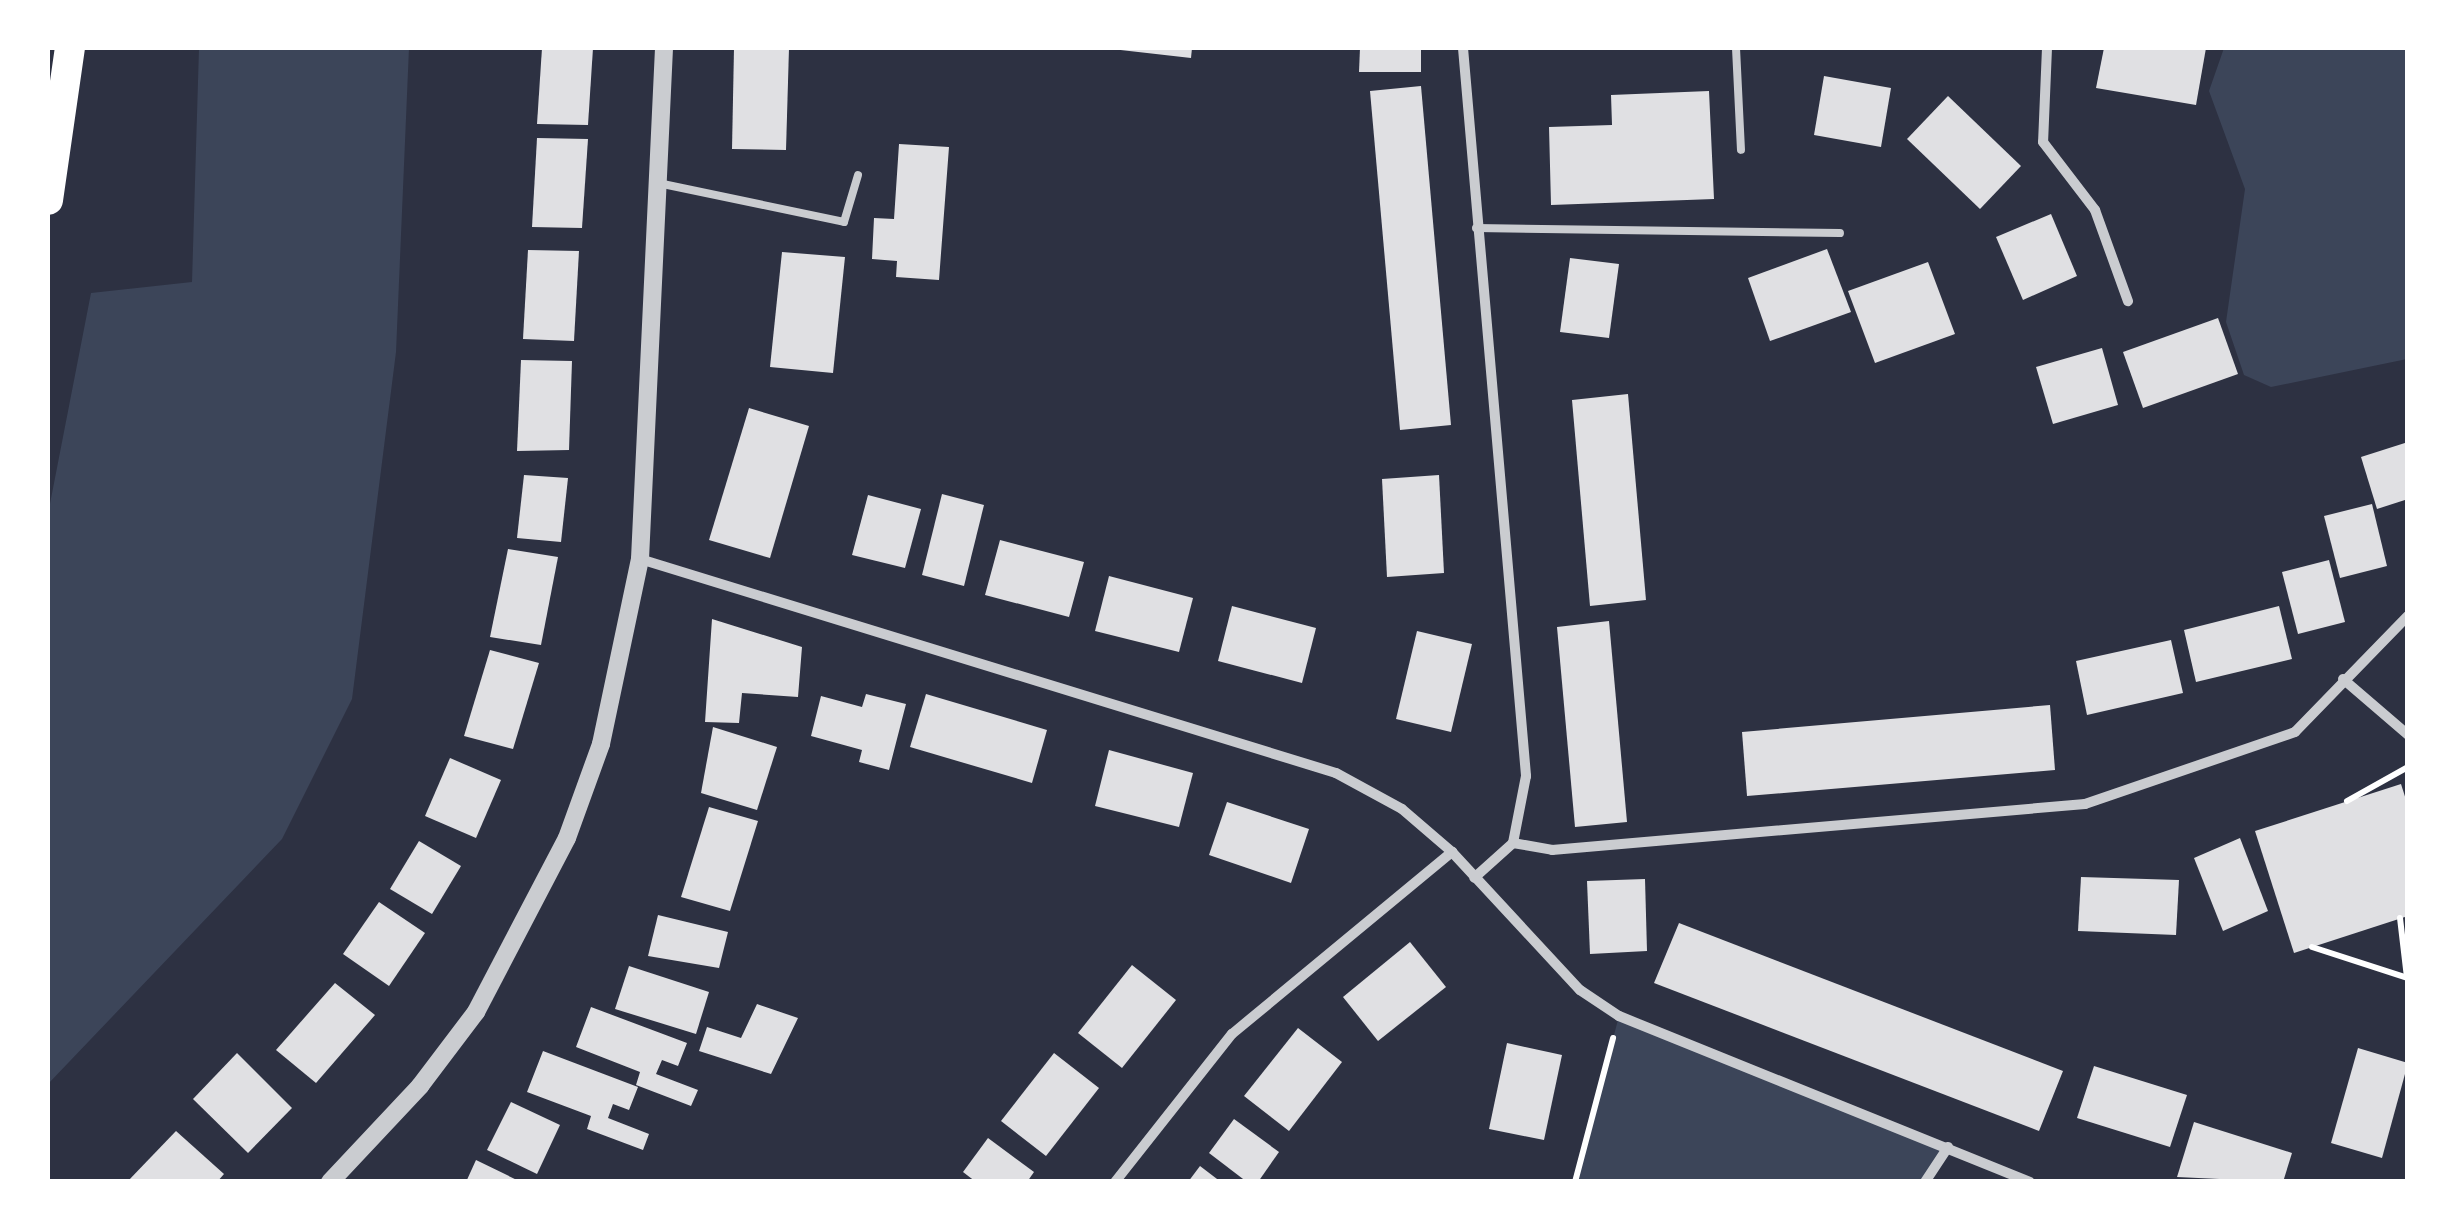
<!DOCTYPE html>
<html>
<head>
<meta charset="utf-8">
<style>
	body { margin:0 }
	#map { position:relative; width:2455px; height:1229px; overflow:hidden; background:#2d3142; font-family:Rubik,sans-serif }
	div>[style] { position:absolute }
	[style*='--x'] { left:calc(var(--x)*1px); top:calc(var(--y)*1px); width:calc(var(--w)*1px); rotate:calc(var(--a)*1deg) }
	.green>* { inset:0; background:#3c4559 }
	.building>* { inset:0; background:#e0e0e3 }
	.path>* { height:6px; margin:-3px; padding:0 3px; transform-origin:3px; border-radius:3px; background:#fff }
	.service>* { height:8px; margin:-4px; padding:0 4px; transform-origin:4px; border-radius:4px; background:#caccd0 }
	.minor>* { height:10px; margin:-5px; padding:0 5px; transform-origin:5px; border-radius:5px; background:#caccd0 }
	.tertiary>* { height:18px; margin:-9px; padding:0 9px; transform-origin:9px; border-radius:9px; background:#caccd0 }
	.motorway>* { height:30px; margin:-15px; padding:0 15px; transform-origin:15px; border-radius:15px; background:#fff }
	span { translate:-50% -50%; white-space:nowrap; text-align:center; line-height:1.15; -webkit-text-stroke:9px #fff; paint-order:stroke }
	.frame { position:absolute; inset:0; border:50px solid #fff; pointer-events:none }
</style>
</head>
<body>
<div id="map">
	<div class="green">
		<i style="clip-path:polygon(199px 48px,409px 48px,396px 352px,352px 699px,282px 839px,48px 1084px,48px 514px,91px 293px,192px 282px)"></i>
		<i style="clip-path:polygon(2224px 48px,2407px 48px,2407px 359px,2271px 387px,2244px 375px,2226px 322px,2245px 189px,2209px 91px)"></i>
		<i style="clip-path:polygon(1619px 1016px,1948px 1147px,1925px 1181px,1575px 1182px)"></i>
	</div>
	<div class="building">
		<i style="clip-path:polygon(542px 48px,593px 48px,588px 125px,537px 124px)"></i>
		<i style="clip-path:polygon(734px 48px,789px 48px,786px 150px,732px 149px)"></i>
		<i style="clip-path:polygon(1103px 48px,1192px 48px,1191px 58px)"></i>
		<i style="clip-path:polygon(1360px 48px,1421px 48px,1421px 72px,1359px 72px)"></i>
		<i style="clip-path:polygon(2104px 48px,2206px 48px,2196px 105px,2096px 88px)"></i>
		<i style="clip-path:polygon(1824px 76px,1891px 88px,1881px 147px,1814px 135px)"></i>
		<i style="clip-path:polygon(1421px 86px,1451px 425px,1400px 430px,1370px 91px)"></i>
		<i style="clip-path:polygon(1709px 91px,1714px 199px,1551px 205px,1549px 127px,1612px 125px,1611px 95px)"></i>
		<i style="clip-path:polygon(1948px 96px,2021px 166px,1980px 209px,1907px 139px)"></i>
		<i style="clip-path:polygon(537px 138px,588px 139px,582px 228px,532px 227px)"></i>
		<i style="clip-path:polygon(899px 144px,949px 147px,939px 280px,896px 277px,897px 261px,872px 259px,874px 218px,894px 219px)"></i>
		<i style="clip-path:polygon(2051px 214px,2077px 276px,2023px 300px,1996px 237px)"></i>
		<i style="clip-path:polygon(1827px 249px,1851px 312px,1770px 341px,1748px 278px)"></i>
		<i style="clip-path:polygon(528px 250px,579px 251px,574px 341px,523px 339px)"></i>
		<i style="clip-path:polygon(782px 252px,845px 257px,833px 373px,770px 367px)"></i>
		<i style="clip-path:polygon(1570px 258px,1619px 264px,1609px 338px,1560px 332px)"></i>
		<i style="clip-path:polygon(1928px 262px,1955px 334px,1875px 363px,1848px 291px)"></i>
		<i style="clip-path:polygon(2218px 318px,2238px 374px,2143px 408px,2123px 352px)"></i>
		<i style="clip-path:polygon(2102px 348px,2118px 405px,2053px 424px,2036px 367px)"></i>
		<i style="clip-path:polygon(521px 360px,572px 361px,569px 450px,517px 451px)"></i>
		<i style="clip-path:polygon(1628px 394px,1646px 600px,1590px 606px,1572px 400px)"></i>
		<i style="clip-path:polygon(749px 408px,809px 426px,770px 558px,709px 540px)"></i>
		<i style="clip-path:polygon(2408px 442px,2408px 499px,2377px 509px,2361px 457px)"></i>
		<i style="clip-path:polygon(524px 475px,568px 478px,561px 542px,517px 538px)"></i>
		<i style="clip-path:polygon(1439px 475px,1444px 573px,1387px 577px,1382px 479px)"></i>
		<i style="clip-path:polygon(942px 494px,984px 505px,964px 586px,922px 575px)"></i>
		<i style="clip-path:polygon(868px 495px,921px 509px,905px 568px,852px 555px)"></i>
		<i style="clip-path:polygon(2372px 504px,2387px 566px,2340px 578px,2324px 516px)"></i>
		<i style="clip-path:polygon(1000px 540px,1084px 562px,1069px 617px,985px 595px)"></i>
		<i style="clip-path:polygon(508px 549px,558px 557px,541px 645px,490px 637px)"></i>
		<i style="clip-path:polygon(2329px 560px,2345px 622px,2298px 634px,2282px 572px)"></i>
		<i style="clip-path:polygon(1109px 576px,1193px 598px,1179px 652px,1095px 631px)"></i>
		<i style="clip-path:polygon(1232px 606px,1316px 628px,1302px 683px,1218px 661px)"></i>
		<i style="clip-path:polygon(2279px 606px,2292px 659px,2196px 682px,2184px 630px)"></i>
		<i style="clip-path:polygon(712px 619px,802px 647px,798px 697px,742px 693px,739px 723px,705px 722px)"></i>
		<i style="clip-path:polygon(1609px 621px,1627px 822px,1575px 827px,1557px 627px)"></i>
		<i style="clip-path:polygon(1417px 631px,1472px 644px,1451px 732px,1396px 719px)"></i>
		<i style="clip-path:polygon(2171px 640px,2183px 693px,2087px 715px,2076px 661px)"></i>
		<i style="clip-path:polygon(490px 650px,539px 663px,513px 749px,464px 736px)"></i>
		<i style="clip-path:polygon(866px 694px,906px 704px,889px 770px,859px 762px,862px 750px,811px 736px,821px 696px,862px 707px)"></i>
		<i style="clip-path:polygon(926px 694px,1047px 730px,1032px 783px,910px 747px)"></i>
		<i style="clip-path:polygon(2050px 705px,2055px 770px,1747px 796px,1742px 732px)"></i>
		<i style="clip-path:polygon(713px 727px,777px 747px,757px 810px,701px 793px)"></i>
		<i style="clip-path:polygon(1109px 750px,1193px 773px,1179px 827px,1095px 806px)"></i>
		<i style="clip-path:polygon(450px 758px,501px 780px,476px 838px,425px 816px)"></i>
		<i style="clip-path:polygon(2401px 784px,2408px 806px,2408px 916px,2294px 953px,2255px 831px)"></i>
		<i style="clip-path:polygon(1227px 802px,1309px 829px,1291px 883px,1209px 855px)"></i>
		<i style="clip-path:polygon(709px 807px,758px 821px,730px 911px,681px 897px)"></i>
		<i style="clip-path:polygon(2240px 838px,2268px 911px,2223px 931px,2194px 858px)"></i>
		<i style="clip-path:polygon(419px 841px,461px 866px,432px 914px,390px 889px)"></i>
		<i style="clip-path:polygon(2081px 877px,2179px 880px,2176px 935px,2078px 931px)"></i>
		<i style="clip-path:polygon(1645px 879px,1647px 951px,1590px 954px,1587px 881px)"></i>
		<i style="clip-path:polygon(379px 902px,425px 933px,389px 986px,343px 954px)"></i>
		<i style="clip-path:polygon(658px 915px,728px 932px,719px 968px,648px 956px)"></i>
		<i style="clip-path:polygon(1679px 923px,2063px 1071px,2039px 1131px,1654px 983px)"></i>
		<i style="clip-path:polygon(1410px 942px,1446px 987px,1378px 1041px,1343px 997px)"></i>
		<i style="clip-path:polygon(1132px 965px,1176px 1000px,1122px 1068px,1078px 1033px)"></i>
		<i style="clip-path:polygon(629px 966px,709px 992px,696px 1034px,615px 1009px)"></i>
		<i style="clip-path:polygon(335px 983px,375px 1015px,316px 1083px,276px 1050px)"></i>
		<i style="clip-path:polygon(757px 1004px,798px 1018px,771px 1074px,699px 1051px,707px 1027px,741px 1038px)"></i>
		<i style="clip-path:polygon(591px 1007px,687px 1043px,678px 1066px,662px 1060px,656px 1074px,698px 1090px,691px 1106px,636px 1085px,640px 1072px,576px 1047px)"></i>
		<i style="clip-path:polygon(1298px 1028px,1342px 1062px,1289px 1131px,1244px 1096px)"></i>
		<i style="clip-path:polygon(1507px 1043px,1562px 1055px,1544px 1140px,1489px 1129px)"></i>
		<i style="clip-path:polygon(2358px 1048px,2408px 1063px,2382px 1158px,2331px 1143px)"></i>
		<i style="clip-path:polygon(543px 1051px,638px 1087px,629px 1110px,613px 1104px,608px 1118px,649px 1134px,643px 1150px,587px 1129px,591px 1116px,527px 1092px)"></i>
		<i style="clip-path:polygon(237px 1053px,292px 1108px,248px 1153px,193px 1099px)"></i>
		<i style="clip-path:polygon(1054px 1053px,1099px 1088px,1046px 1156px,1001px 1121px)"></i>
		<i style="clip-path:polygon(2094px 1066px,2187px 1095px,2170px 1147px,2077px 1118px)"></i>
		<i style="clip-path:polygon(511px 1102px,560px 1125px,537px 1174px,487px 1150px)"></i>
		<i style="clip-path:polygon(1234px 1119px,1279px 1152px,1258px 1182px,1247px 1182px,1209px 1153px)"></i>
		<i style="clip-path:polygon(2194px 1122px,2292px 1153px,2283px 1182px,2177px 1177px)"></i>
		<i style="clip-path:polygon(176px 1131px,224px 1174px,217px 1182px,127px 1182px)"></i>
		<i style="clip-path:polygon(988px 1138px,1034px 1172px,1027px 1182px,976px 1182px,963px 1172px)"></i>
		<i style="clip-path:polygon(476px 1160px,521px 1182px,466px 1182px)"></i>
		<i style="clip-path:polygon(1200px 1166px,1221px 1182px,1188px 1182px)"></i>
	</div>
	<div class="path">
		<i style="--x:2347;--y:801;--w:70;--a:-29.1"></i>
		<i style="--x:2400;--y:918;--w:60;--a:83.3"></i>
		<i style="--x:2312;--y:947;--w:101;--a:17.9"></i>
		<i style="--x:1575;--y:1182;--w:149;--a:-75.2"></i>
	</div>
	<div class="service">
		<i style="--x:1736;--y:48;--w:102;--a:87.2"></i>
		<i style="--x:658;--y:183;--w:190;--a:11.8"></i>
		<i style="--x:844;--y:222;--w:49;--a:-73.4"></i>
		<i style="--x:1476;--y:228;--w:364;--a:0.8"></i>
	</div>
	<div class="minor">
		<i style="--x:1463;--y:48;--w:731;--a:85.05"></i>
		<i style="--x:1526;--y:776;--w:68;--a:101"></i>
		<i style="--x:1513;--y:843;--w:52;--a:138.1"></i>
		<i style="--x:2047;--y:48;--w:94;--a:92.4"></i>
		<i style="--x:2043;--y:142;--w:86;--a:52.6"></i>
		<i style="--x:2095;--y:210;--w:97;--a:70.1"></i>
		<i style="--x:640;--y:559;--w:728;--a:17.09"></i>
		<i style="--x:1336;--y:773;--w:75;--a:28.6"></i>
		<i style="--x:1402;--y:809;--w:66;--a:40.7"></i>
		<i style="--x:1452;--y:852;--w:188;--a:47.2"></i>
		<i style="--x:1580;--y:990;--w:47;--a:33.7"></i>
		<i style="--x:1619;--y:1016;--w:443;--a:22"></i>
		<i style="--x:2343;--y:679;--w:86;--a:40.7"></i>
		<i style="--x:1513;--y:843;--w:40;--a:10"></i>
		<i style="--x:1552;--y:850;--w:535;--a:-4.93"></i>
		<i style="--x:2085;--y:804;--w:222;--a:-18.9"></i>
		<i style="--x:2295;--y:732;--w:162;--a:-45.8"></i>
		<i style="--x:1115;--y:1182;--w:189;--a:-51.7"></i>
		<i style="--x:1232;--y:1034;--w:286;--a:-39.6"></i>
		<i style="--x:1925;--y:1182;--w:42;--a:-56.7"></i>
	</div>
	<div class="tertiary">
		<i style="--x:330;--y:1182;--w:132;--a:-46.8"></i>
		<i style="--x:420;--y:1086;--w:93;--a:-52.9"></i>
		<i style="--x:476;--y:1012;--w:196;--a:-62.4"></i>
		<i style="--x:567;--y:838;--w:100;--a:-70.1"></i>
		<i style="--x:601;--y:744;--w:189;--a:-78.1"></i>
		<i style="--x:640;--y:559;--w:512;--a:-87.31"></i>
	</div>
	<div class="motorway">
		<i style="--x:48;--y:200;--w:154;--a:-81.8"></i>
	</div>
	<div class="frame"></div>
</div>
</body>
</html>
